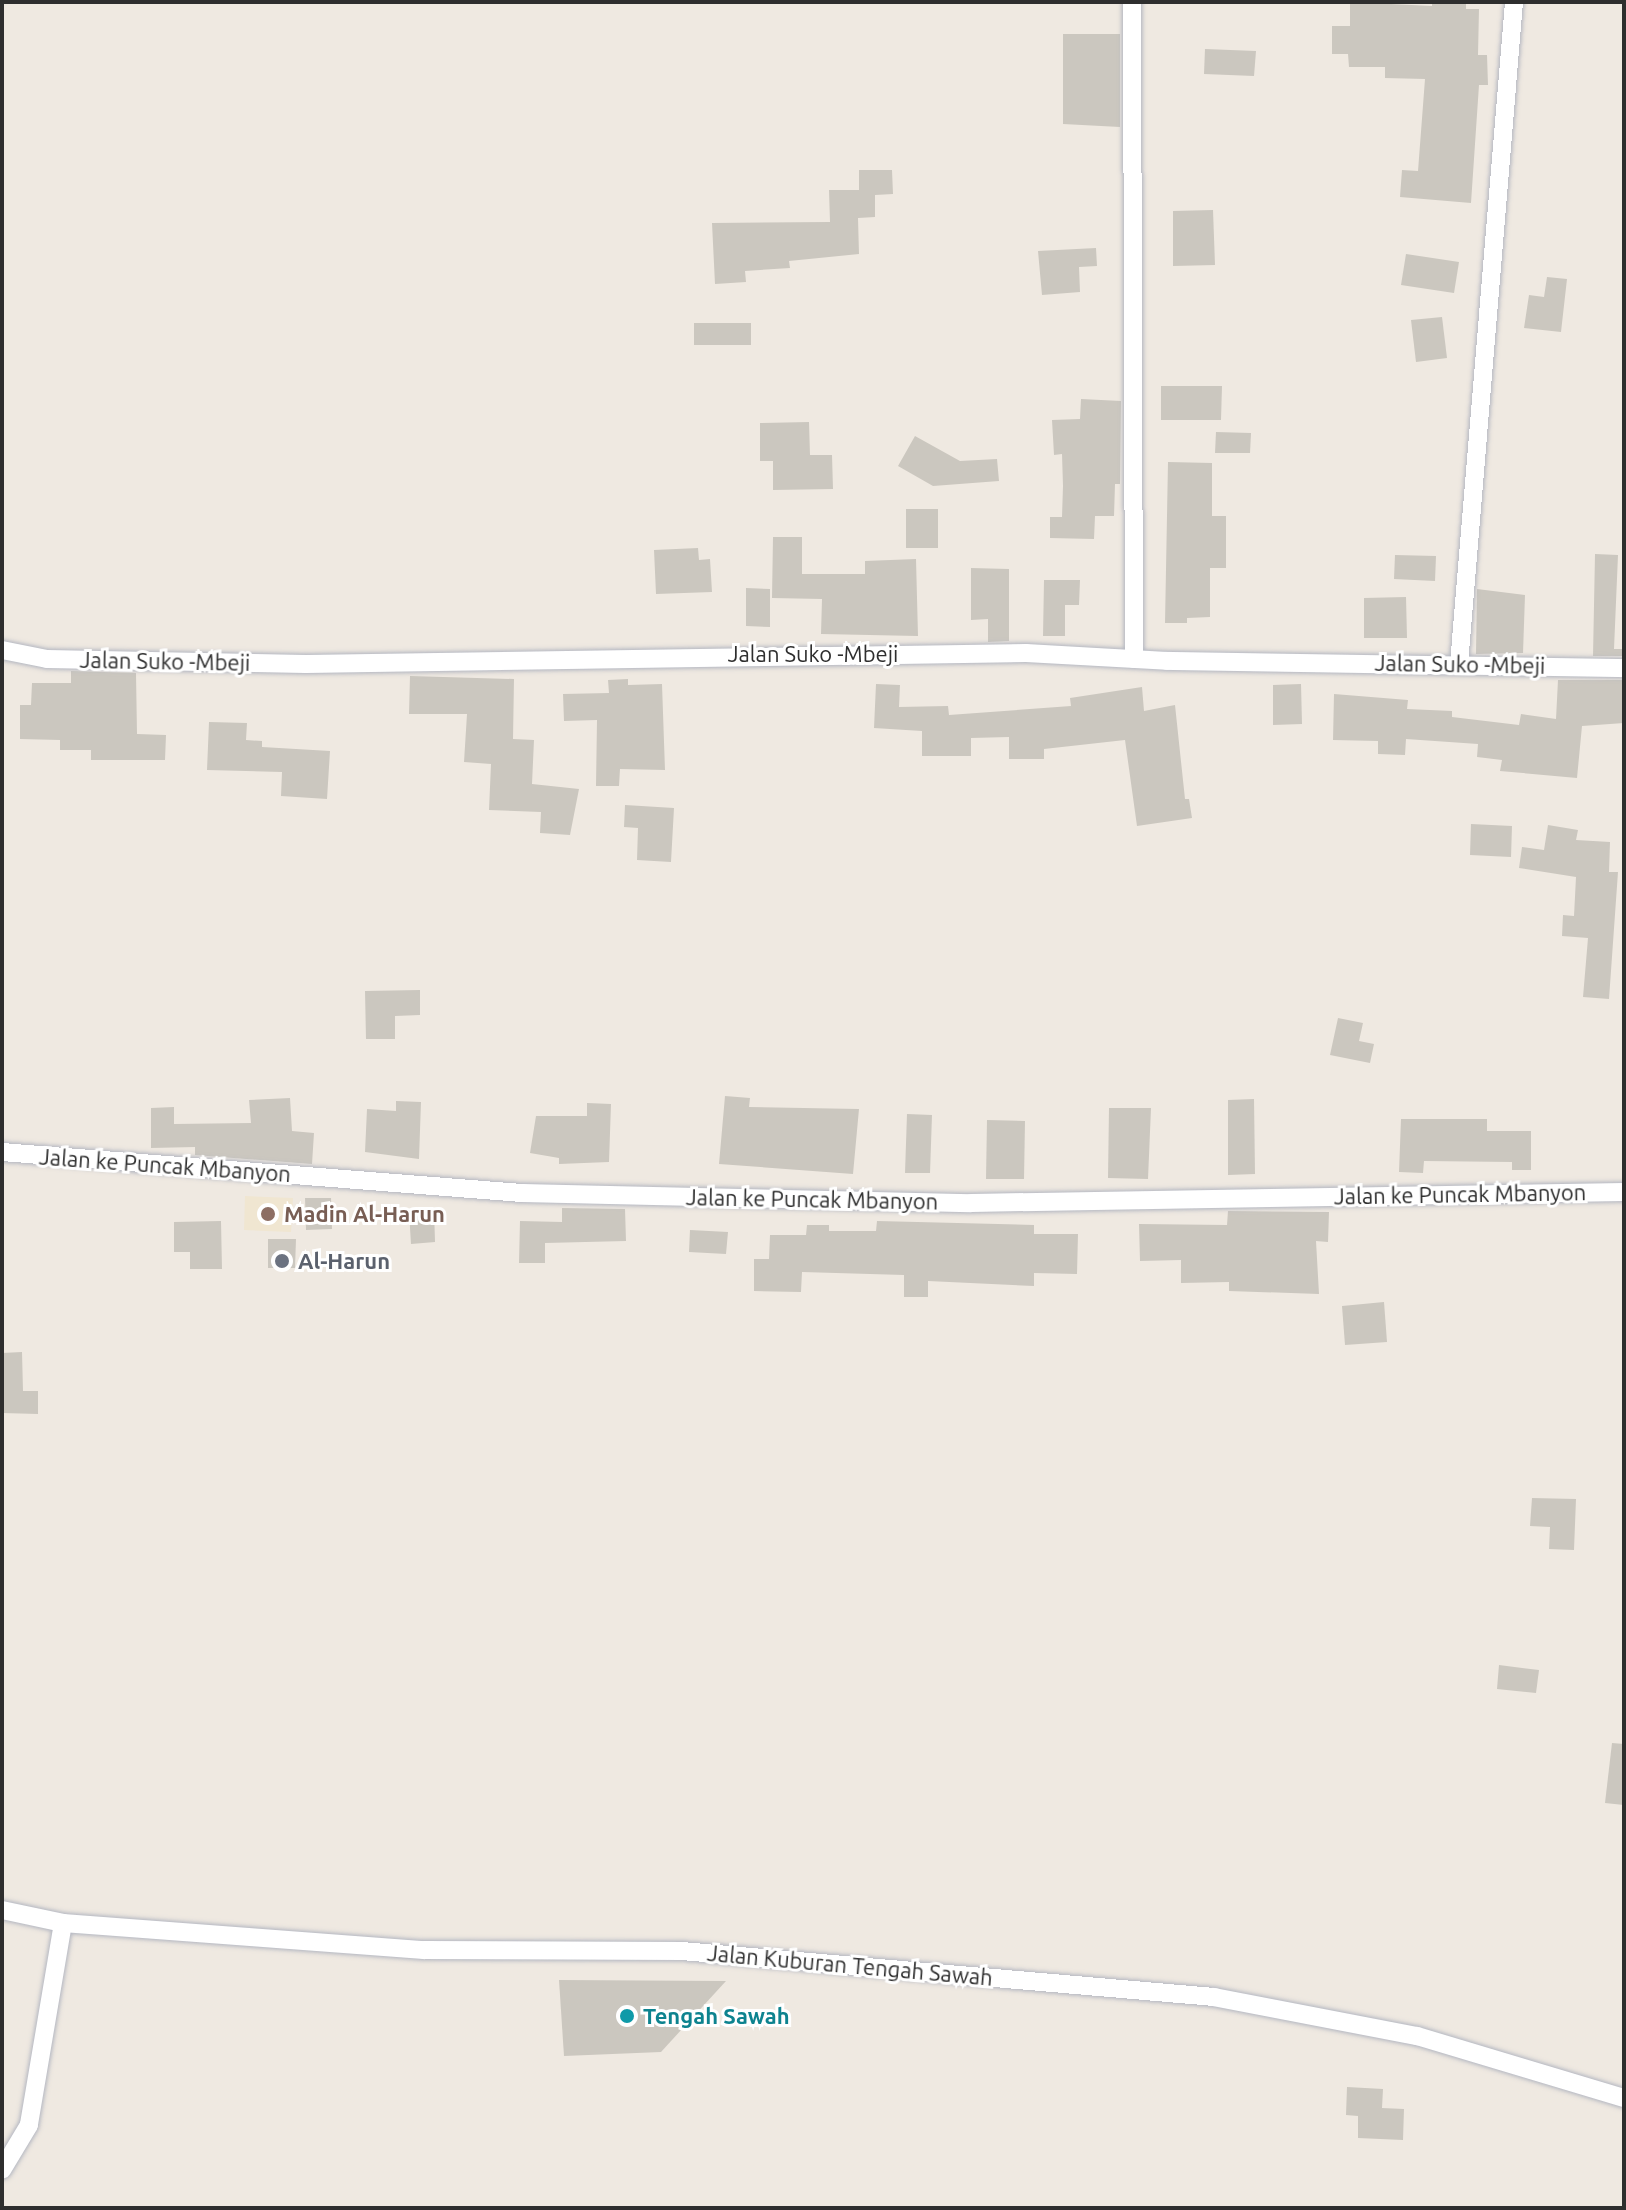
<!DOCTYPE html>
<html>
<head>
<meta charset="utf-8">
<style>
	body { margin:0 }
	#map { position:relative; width:1626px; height:2210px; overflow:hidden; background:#efe9e1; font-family:Ubuntu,sans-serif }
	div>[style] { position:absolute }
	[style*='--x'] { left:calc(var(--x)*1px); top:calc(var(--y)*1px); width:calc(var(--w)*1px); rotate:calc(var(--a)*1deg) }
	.education>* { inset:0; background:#f0e6d1 }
	.building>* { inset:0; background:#cbc7bf }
	.roads { filter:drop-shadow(0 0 2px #b4b7c1) drop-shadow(0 0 2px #b4b7c1) }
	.street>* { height:18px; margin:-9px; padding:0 9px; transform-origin:9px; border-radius:9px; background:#fff }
	.dots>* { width:22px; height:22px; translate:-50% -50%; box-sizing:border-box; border:4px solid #fff; border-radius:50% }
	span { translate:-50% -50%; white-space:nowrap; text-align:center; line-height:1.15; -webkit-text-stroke:6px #fff; paint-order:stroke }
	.street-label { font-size:22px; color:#2e2e2e }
	.education-label { font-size:22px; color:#785e54; font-weight:700 }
	.left { translate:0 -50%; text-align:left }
	.worship-label { font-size:22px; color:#5b616d; font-weight:700 }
	.culture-label { font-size:22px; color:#0d838f; font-weight:700 }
	.frame { position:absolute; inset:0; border:4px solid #2e2e2e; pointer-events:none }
</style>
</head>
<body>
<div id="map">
	<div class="education">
		<i style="clip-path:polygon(245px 1196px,293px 1198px,291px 1232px,244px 1230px)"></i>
	</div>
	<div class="building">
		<i style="clip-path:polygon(1350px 2px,1432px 6px,1432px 2px,1466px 2px,1466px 9px,1479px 9px,1478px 55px,1487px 55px,1488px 85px,1479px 85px,1471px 203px,1400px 197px,1402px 170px,1418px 171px,1425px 79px,1385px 78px,1385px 67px,1349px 67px,1348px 54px,1332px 54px,1332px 26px,1350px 26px)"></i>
		<i style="clip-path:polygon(1063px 34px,1120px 34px,1120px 127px,1063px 124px)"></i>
		<i style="clip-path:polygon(1205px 49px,1256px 51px,1254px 76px,1204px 74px)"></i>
		<i style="clip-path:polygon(859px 170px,892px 170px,893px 194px,875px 195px,875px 217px,858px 218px,859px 254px,789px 261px,790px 268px,745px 271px,746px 282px,715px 284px,712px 223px,830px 222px,829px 190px,859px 190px)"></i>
		<i style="clip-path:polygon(1213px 210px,1215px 265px,1173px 266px,1173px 211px)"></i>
		<i style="clip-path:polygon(1096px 248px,1097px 266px,1079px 267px,1080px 292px,1042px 295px,1038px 251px)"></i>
		<i style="clip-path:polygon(1406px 254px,1459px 262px,1454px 293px,1401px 285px)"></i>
		<i style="clip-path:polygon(1547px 277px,1567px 279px,1561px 332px,1524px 328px,1529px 295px,1544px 297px)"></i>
		<i style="clip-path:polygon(1442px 317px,1447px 358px,1416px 362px,1411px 320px)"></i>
		<i style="clip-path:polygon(694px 323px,751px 323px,751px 345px,694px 345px)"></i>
		<i style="clip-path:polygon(1161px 386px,1222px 386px,1221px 420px,1161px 420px)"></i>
		<i style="clip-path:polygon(1081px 399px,1121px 401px,1120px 484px,1115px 484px,1114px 516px,1095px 516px,1094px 539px,1050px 538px,1050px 517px,1062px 517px,1063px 486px,1062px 454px,1054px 455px,1052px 420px,1080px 419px)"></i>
		<i style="clip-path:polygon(809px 422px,810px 455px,832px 455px,833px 489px,773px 490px,773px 461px,760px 461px,760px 423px)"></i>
		<i style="clip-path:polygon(1216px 432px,1251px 433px,1250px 453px,1215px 453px)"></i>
		<i style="clip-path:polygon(915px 436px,960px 461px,997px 459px,999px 481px,933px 486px,898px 466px)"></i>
		<i style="clip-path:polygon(1168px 462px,1212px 463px,1212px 516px,1226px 516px,1226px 568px,1210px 568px,1210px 617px,1187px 618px,1187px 623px,1165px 623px)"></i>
		<i style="clip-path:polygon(906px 509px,938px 509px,938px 548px,906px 548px)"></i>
		<i style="clip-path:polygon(773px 537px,802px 537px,802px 574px,865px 574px,865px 561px,916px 559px,918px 636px,821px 634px,822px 599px,772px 598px)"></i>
		<i style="clip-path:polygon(698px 548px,699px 560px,710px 559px,712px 592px,656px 594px,654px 550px)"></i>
		<i style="clip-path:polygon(1595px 554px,1618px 555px,1614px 649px,1624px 649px,1624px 656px,1593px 656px)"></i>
		<i style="clip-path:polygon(1395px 555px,1436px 556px,1435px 581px,1394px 579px)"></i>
		<i style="clip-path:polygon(971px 568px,1009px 569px,1009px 641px,988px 642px,988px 619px,971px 620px)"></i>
		<i style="clip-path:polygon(1044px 580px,1080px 580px,1079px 605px,1065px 605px,1065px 636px,1043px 636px)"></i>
		<i style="clip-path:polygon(746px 588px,770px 589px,770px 627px,746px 626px)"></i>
		<i style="clip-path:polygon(1477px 589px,1525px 595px,1523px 653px,1476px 654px)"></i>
		<i style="clip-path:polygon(1406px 597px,1407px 638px,1364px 638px,1364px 598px)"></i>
		<i style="clip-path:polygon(71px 671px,136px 673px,137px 734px,166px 735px,165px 760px,91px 760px,91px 750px,60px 750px,60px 740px,20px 739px,20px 705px,31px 705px,32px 683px,71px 683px)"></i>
		<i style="clip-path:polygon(410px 676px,514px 679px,513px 739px,534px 740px,532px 784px,579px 789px,570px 835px,540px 833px,541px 812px,489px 810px,491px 764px,464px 762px,467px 714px,409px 714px)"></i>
		<i style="clip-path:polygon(628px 679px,628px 685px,662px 684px,665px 770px,620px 769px,619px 786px,596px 786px,597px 720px,564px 721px,563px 694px,609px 693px,608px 680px)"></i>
		<i style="clip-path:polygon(1558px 680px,1624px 680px,1624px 723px,1582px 726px,1577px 778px,1500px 771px,1502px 760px,1477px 757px,1478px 744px,1406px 739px,1405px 755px,1378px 754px,1378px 741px,1333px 740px,1334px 694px,1408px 700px,1407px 709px,1452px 711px,1452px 717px,1519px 725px,1521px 714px,1556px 719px)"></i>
		<i style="clip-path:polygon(876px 684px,900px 685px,899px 707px,948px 706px,949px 715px,1071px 706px,1070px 698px,1142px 687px,1144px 711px,1175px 705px,1185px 799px,1189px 799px,1192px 818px,1137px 826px,1125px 740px,1044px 749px,1044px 759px,1009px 759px,1009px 737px,971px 738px,971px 756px,922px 756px,922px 731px,874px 728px)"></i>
		<i style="clip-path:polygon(1301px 684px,1302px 724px,1273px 725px,1273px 685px)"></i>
		<i style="clip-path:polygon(209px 722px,247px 723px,246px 740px,262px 741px,262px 747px,330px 751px,327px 799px,281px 796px,282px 772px,207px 770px)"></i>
		<i style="clip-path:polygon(625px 805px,674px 808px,671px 862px,637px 860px,638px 828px,624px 827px)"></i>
		<i style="clip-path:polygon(1471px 824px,1512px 826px,1511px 857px,1470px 855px)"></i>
		<i style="clip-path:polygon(1548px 825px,1578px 830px,1576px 840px,1610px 842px,1609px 872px,1618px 872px,1609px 999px,1583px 997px,1588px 938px,1562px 936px,1563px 915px,1574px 916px,1576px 877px,1519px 868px,1522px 847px,1544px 850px)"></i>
		<i style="clip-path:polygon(420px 990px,420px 1015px,395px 1016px,395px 1039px,366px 1039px,365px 991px)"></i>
		<i style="clip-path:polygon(1338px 1018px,1363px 1023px,1359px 1041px,1374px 1044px,1370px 1063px,1330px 1055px)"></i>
		<i style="clip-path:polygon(725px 1096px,750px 1098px,749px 1107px,859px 1109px,853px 1174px,719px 1164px)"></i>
		<i style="clip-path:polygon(290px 1098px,292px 1131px,314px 1133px,312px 1164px,195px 1155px,195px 1147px,151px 1148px,151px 1108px,174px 1107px,174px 1124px,251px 1123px,249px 1100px)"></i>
		<i style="clip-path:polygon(1254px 1099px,1255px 1174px,1228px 1175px,1228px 1100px)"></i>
		<i style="clip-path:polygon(396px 1101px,421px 1102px,419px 1159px,365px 1152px,367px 1109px,396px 1111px)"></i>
		<i style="clip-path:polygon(587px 1103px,611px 1104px,609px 1162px,559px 1164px,559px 1158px,530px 1153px,536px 1116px,587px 1116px)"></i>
		<i style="clip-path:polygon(1109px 1108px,1151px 1108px,1148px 1179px,1108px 1178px)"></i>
		<i style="clip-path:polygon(907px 1114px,932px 1115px,930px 1173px,905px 1173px)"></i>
		<i style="clip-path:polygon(1401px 1119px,1487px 1119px,1487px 1131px,1531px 1131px,1531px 1170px,1512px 1170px,1512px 1162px,1424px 1161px,1423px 1173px,1399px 1172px)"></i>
		<i style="clip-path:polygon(987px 1120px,1025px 1121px,1024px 1179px,986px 1179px)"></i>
		<i style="clip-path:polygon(305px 1198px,331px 1198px,332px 1229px,306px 1230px)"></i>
		<i style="clip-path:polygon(562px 1208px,625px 1209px,626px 1241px,545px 1243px,545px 1263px,519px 1263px,520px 1221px,562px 1222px)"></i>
		<i style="clip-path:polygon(434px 1210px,435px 1242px,411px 1244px,409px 1211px)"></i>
		<i style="clip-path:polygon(1228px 1211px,1329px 1212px,1328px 1242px,1316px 1241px,1319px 1294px,1229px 1291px,1229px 1282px,1181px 1283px,1181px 1260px,1140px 1261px,1139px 1224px,1227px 1225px)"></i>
		<i style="clip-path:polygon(221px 1221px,222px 1269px,190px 1269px,190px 1252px,174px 1252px,174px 1222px)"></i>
		<i style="clip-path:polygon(877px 1221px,1034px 1225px,1034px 1234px,1078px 1234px,1077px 1274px,1034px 1273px,1034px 1286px,928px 1281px,928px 1297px,904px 1297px,904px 1275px,802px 1272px,801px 1292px,754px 1291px,754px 1259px,769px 1259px,770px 1235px,806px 1235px,807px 1225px,829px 1225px,829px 1231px,876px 1231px)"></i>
		<i style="clip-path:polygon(690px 1230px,728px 1232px,726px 1254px,689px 1252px)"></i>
		<i style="clip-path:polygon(268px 1239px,296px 1239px,295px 1268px,268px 1268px)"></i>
		<i style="clip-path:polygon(1384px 1302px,1387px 1342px,1345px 1345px,1342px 1306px)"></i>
		<i style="clip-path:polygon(22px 1352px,23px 1391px,38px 1391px,38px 1414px,2px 1413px,2px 1353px)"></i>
		<i style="clip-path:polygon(1532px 1498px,1576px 1499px,1574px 1550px,1549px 1549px,1550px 1527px,1530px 1526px)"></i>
		<i style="clip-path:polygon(1499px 1665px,1539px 1670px,1536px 1693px,1497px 1689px)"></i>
		<i style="clip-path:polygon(1612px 1743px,1624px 1744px,1624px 1805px,1605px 1803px)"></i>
		<i style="clip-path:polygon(559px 1980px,726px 1981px,661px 2052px,564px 2056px)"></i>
		<i style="clip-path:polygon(1347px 2087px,1383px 2089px,1382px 2108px,1404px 2109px,1403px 2140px,1358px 2138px,1358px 2116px,1346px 2115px)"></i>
	</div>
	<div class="roads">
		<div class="street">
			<i style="--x:1132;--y:2;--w:657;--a:89.83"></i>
			<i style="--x:2;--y:650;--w:46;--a:11.3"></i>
			<i style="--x:47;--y:659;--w:259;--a:1.1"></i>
			<i style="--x:306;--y:664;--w:720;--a:-0.88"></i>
			<i style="--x:1026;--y:653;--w:141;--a:3.2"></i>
			<i style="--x:1167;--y:661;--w:457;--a:0.9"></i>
			<i style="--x:1459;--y:664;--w:664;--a:-85.25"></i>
			<i style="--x:2;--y:1152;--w:522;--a:4.51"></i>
			<i style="--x:522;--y:1193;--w:449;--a:1.3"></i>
			<i style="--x:971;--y:1203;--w:653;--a:-0.97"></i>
			<i style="--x:2;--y:1910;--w:62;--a:12"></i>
			<i style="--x:63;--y:1923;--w:205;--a:99.6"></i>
			<i style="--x:29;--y:2125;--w:52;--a:121"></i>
			<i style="--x:63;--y:1923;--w:362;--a:4.3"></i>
			<i style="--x:424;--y:1950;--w:258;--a:0.2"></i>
			<i style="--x:682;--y:1951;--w:534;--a:4.94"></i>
			<i style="--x:1214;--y:1997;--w:207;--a:10.9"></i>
			<i style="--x:1417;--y:2036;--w:216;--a:16.7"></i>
		</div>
	</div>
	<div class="dots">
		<i style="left:268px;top:1214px;background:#8d6e63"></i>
		<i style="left:282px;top:1261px;background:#6b7280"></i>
		<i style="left:627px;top:2016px;background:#0f9aa8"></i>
	</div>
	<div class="street-label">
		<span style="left:813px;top:654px">Jalan Suko -Mbeji</span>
		<span style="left:165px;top:661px;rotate:1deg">Jalan Suko -Mbeji</span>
		<span style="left:1460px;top:664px;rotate:1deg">Jalan Suko -Mbeji</span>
		<span style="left:165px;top:1165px;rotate:4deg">Jalan ke Puncak Mbanyon</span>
		<span style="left:1460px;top:1194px;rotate:-1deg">Jalan ke Puncak Mbanyon</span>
		<span style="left:812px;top:1199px;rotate:1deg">Jalan ke Puncak Mbanyon</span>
		<span style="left:850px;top:1965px;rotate:5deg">Jalan Kuburan Tengah Sawah</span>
	</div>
	<div class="education-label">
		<span class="left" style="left:284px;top:1214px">Madin Al-Harun</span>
	</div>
	<div class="worship-label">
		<span class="left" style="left:298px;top:1261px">Al-Harun</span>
	</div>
	<div class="culture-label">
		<span class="left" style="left:643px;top:2016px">Tengah Sawah</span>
	</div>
	<div class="frame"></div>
</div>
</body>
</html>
